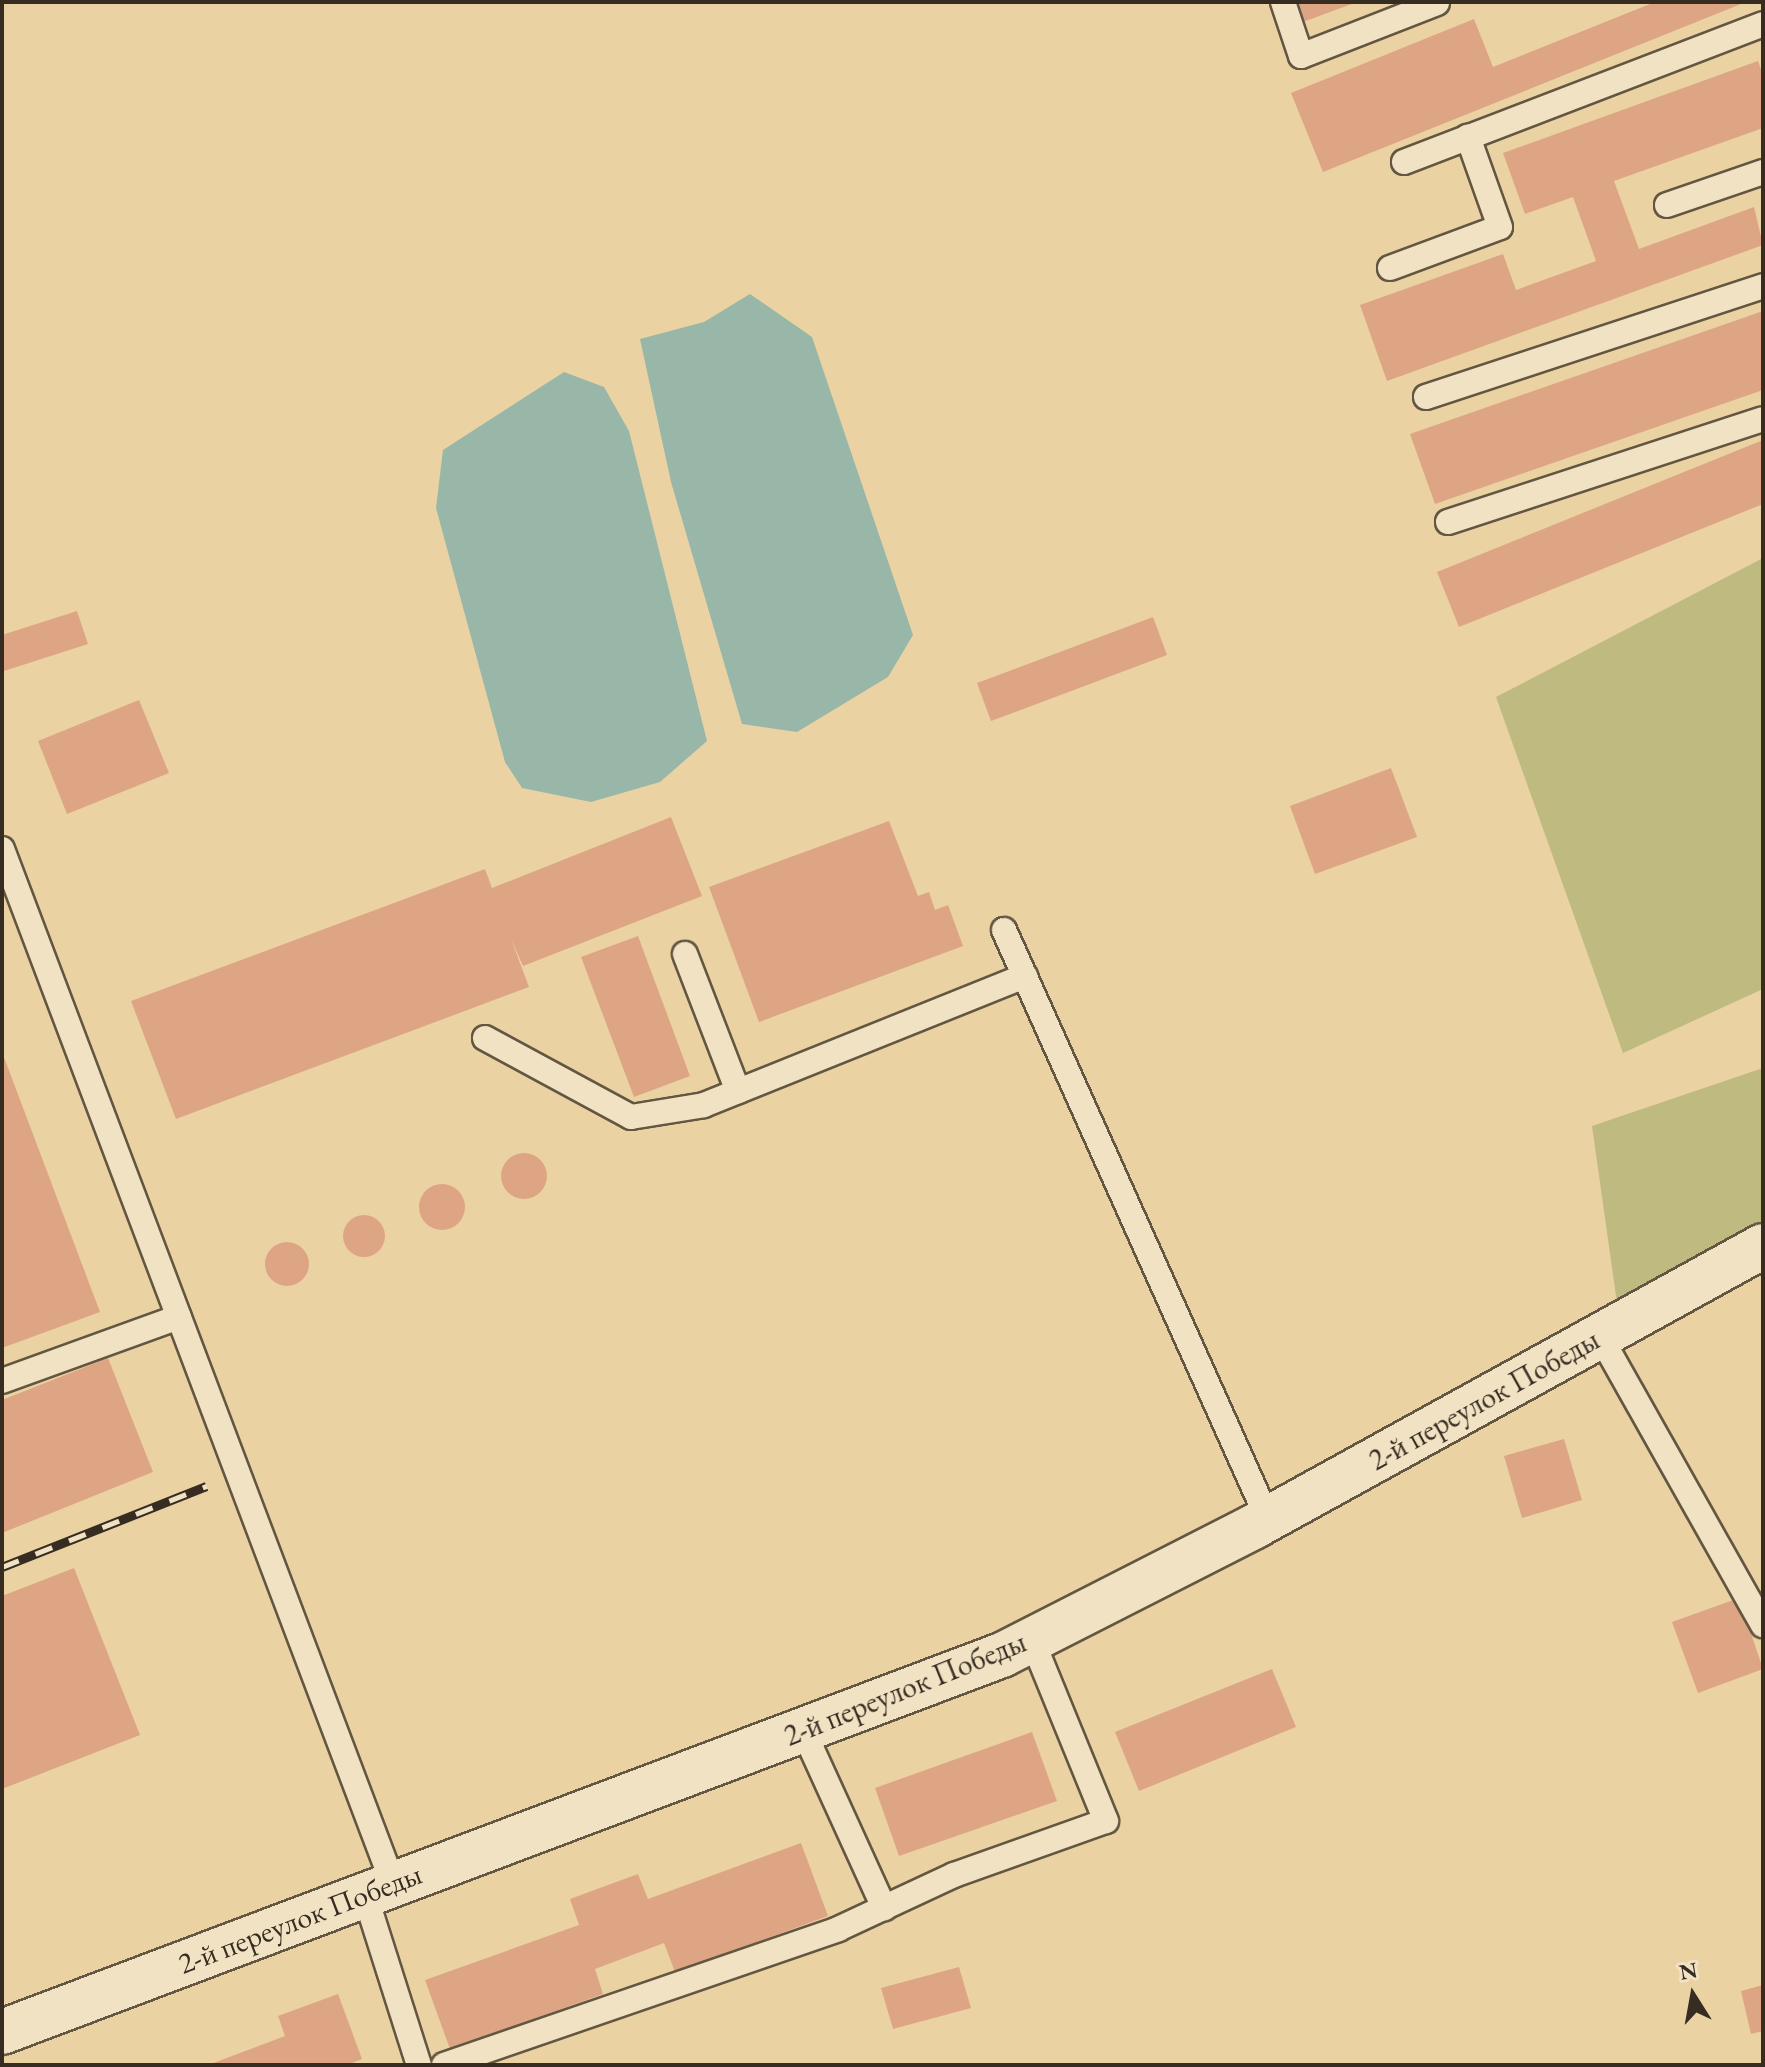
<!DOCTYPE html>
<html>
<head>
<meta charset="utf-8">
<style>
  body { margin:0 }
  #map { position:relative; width:1765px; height:2067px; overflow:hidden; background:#ead2a3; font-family:"EB Garamond",serif }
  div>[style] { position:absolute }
  .green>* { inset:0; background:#bfba80 }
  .water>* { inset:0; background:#98b7a9 }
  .building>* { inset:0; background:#dea585 }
  .round { border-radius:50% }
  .roads { filter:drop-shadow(2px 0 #635642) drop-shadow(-2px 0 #635642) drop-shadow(0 2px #635642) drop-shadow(0 -2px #635642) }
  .service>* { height:24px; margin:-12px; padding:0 12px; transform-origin:12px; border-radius:12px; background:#f1e2c3 }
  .minor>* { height:44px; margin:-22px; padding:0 22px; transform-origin:22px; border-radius:22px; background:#f1e2c3 }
  .rail>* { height:9px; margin-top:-4.5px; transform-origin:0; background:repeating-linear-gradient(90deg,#f1e2c3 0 18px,#362c22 0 36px); box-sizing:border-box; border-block:2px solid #362c22 }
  span { translate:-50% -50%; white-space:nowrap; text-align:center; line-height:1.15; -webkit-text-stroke:6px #f1e2c3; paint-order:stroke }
  .street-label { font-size:30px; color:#362c22 }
  .frame { position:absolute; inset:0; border:4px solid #362c22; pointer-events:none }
  .north { position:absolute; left:1653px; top:1955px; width:80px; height:80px; -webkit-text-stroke:6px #f1e2c3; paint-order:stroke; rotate:349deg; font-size:22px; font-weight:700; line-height:32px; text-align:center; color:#362c22 }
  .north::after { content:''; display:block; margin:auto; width:28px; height:36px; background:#362c22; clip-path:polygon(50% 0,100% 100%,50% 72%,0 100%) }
</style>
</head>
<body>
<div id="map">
  <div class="green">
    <div style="clip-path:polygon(1763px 558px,1763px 989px,1623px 1053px,1496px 697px)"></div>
    <div style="clip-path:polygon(1763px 1068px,1763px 1220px,1617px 1303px,1592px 1126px)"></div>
  </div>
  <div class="water">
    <div style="clip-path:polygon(750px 294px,812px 337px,913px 635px,888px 677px,797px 732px,742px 724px,671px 482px,640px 339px,704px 322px)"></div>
    <div style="clip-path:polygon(564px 372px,604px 387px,629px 431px,707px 741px,660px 782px,591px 802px,522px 788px,505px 762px,436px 508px,443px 450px)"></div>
  </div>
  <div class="building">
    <div style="clip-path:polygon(1296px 2px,1357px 2px,1303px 22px)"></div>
    <div style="clip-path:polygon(1655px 2px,1746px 2px,1323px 172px,1291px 93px,1474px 19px,1493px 67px)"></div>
    <div style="clip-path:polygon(1758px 61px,1763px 75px,1763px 128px,1614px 181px,1639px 249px,1754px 207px,1763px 245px,1387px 381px,1360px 305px,1503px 254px,1516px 290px,1596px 261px,1573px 197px,1525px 214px,1503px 153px)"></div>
    <div style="clip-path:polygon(1763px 311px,1763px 390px,1435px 504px,1410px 434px)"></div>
    <div style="clip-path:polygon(1763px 440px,1763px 504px,1459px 627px,1437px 572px)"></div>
    <div style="clip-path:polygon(77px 611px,88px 644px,4px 671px,2px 635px)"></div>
    <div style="clip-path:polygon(1153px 617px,1167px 655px,991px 721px,977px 683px)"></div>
    <div style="clip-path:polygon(139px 700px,169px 773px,67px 814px,38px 741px)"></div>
    <div style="clip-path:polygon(1391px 768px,1417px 837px,1315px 874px,1290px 806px)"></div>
    <div style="clip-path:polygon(671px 817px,702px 896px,523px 966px,511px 939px,529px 987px,176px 1119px,131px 1001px,485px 869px,492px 888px)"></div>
    <div style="clip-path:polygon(889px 821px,918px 896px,929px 892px,935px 910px,948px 905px,963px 946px,759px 1022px,709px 887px)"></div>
    <div style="clip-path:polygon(638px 936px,690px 1076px,634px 1097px,581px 957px)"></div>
    <div style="clip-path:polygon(2px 1052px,100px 1312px,2px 1348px)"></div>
    <div class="round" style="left:501px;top:1153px;width:46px;height:46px"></div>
    <div class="round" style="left:419px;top:1184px;width:46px;height:46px"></div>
    <div class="round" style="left:343px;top:1215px;width:42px;height:42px"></div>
    <div class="round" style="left:265px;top:1242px;width:44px;height:44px"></div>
    <div style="clip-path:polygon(108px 1358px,153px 1472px,2px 1533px,2px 1400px)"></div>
    <div style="clip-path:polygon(1564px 1439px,1582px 1500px,1522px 1518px,1504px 1456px)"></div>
    <div style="clip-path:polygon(74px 1568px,140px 1735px,2px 1789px,2px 1596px)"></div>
    <div style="clip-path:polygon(1739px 1598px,1763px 1669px,1698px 1693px,1672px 1622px)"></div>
    <div style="clip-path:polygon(1272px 1669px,1296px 1727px,1139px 1791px,1115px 1732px)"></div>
    <div style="clip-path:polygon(1032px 1732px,1057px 1801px,899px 1856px,875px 1788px)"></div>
    <div style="clip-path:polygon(801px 1843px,828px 1916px,675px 1972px,664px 1943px,595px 1969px,603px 1994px,450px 2049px,425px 1980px,579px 1925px,570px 1899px,638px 1874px,648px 1899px)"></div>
    <div style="clip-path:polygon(959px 1967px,971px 2008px,893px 2029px,881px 1988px)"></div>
    <div style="clip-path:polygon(1763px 1985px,1763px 2031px,1751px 2034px,1741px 1991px)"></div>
    <div style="clip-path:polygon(338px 1994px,362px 2059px,347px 2065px,208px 2065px,285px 2036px,278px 2016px)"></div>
  </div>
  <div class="roads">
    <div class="service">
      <div style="left:1283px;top:2px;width:57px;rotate:71.6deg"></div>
      <div style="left:1301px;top:56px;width:146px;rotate:-21.3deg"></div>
      <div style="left:1404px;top:162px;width:385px;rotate:-21deg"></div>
      <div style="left:1667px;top:205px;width:102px;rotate:-19deg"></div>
      <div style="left:1390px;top:268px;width:117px;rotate:-20.4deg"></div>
      <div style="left:1500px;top:227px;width:96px;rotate:-109.6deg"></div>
      <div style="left:1426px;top:397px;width:355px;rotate:-18.2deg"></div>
      <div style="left:1448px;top:522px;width:331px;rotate:-18.1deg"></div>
      <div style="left:2px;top:849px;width:1106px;rotate:69.3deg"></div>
      <div style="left:1004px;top:930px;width:645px;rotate:65.86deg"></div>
      <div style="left:685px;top:954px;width:147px;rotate:68.9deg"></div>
      <div style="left:485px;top:1038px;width:166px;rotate:28.4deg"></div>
      <div style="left:631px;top:1117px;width:74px;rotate:-9.3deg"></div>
      <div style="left:704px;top:1105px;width:346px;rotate:-21.9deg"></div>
      <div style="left:1600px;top:1336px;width:332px;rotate:60.6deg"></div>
      <div style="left:2px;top:1381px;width:188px;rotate:-19.9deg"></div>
      <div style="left:803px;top:1730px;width:196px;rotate:65.5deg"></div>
      <div style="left:365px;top:1895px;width:178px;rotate:72.4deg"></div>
      <div style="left:444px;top:2065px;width:417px;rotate:-19deg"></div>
      <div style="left:838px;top:1929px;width:128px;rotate:-25deg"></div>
      <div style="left:954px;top:1875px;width:161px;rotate:-19.6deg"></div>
      <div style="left:1106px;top:1821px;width:196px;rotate:-112.2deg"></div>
    </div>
    <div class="minor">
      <div style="left:2px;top:2032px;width:1069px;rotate:-20.66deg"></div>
      <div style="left:1002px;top:1655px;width:284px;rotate:-27deg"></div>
      <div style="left:1255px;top:1526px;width:580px;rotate:-28.86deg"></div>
    </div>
  </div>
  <div class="rail">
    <div style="left:2px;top:1567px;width:220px;rotate:-21.6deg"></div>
  </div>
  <div class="street-label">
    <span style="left:1484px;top:1400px;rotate:-29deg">2-й переулок Победы</span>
    <span style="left:905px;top:1689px;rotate:-22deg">2-й переулок Победы</span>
    <span style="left:300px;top:1919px;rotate:-21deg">2-й переулок Победы</span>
  </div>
  <div class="frame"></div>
  <div class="north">N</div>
</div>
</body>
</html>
